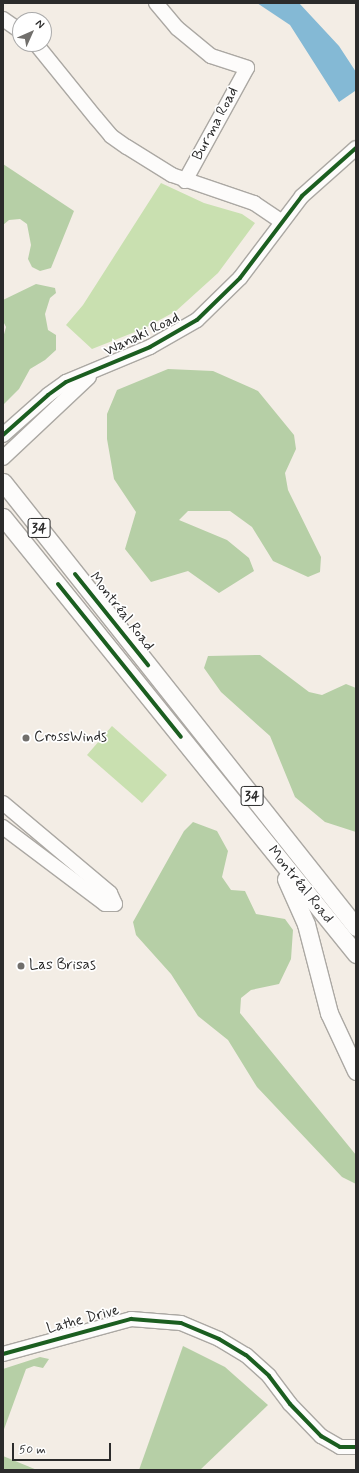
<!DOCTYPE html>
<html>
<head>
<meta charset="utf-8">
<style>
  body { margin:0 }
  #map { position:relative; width:359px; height:1473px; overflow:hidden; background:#f3ede5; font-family:Mynerve,sans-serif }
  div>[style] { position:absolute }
  .green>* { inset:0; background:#c9e0b0 }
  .forest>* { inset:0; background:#b6cfa6 }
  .water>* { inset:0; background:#84b9d5 }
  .roads { filter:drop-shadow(1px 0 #aba8a3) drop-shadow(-1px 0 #aba8a3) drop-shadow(0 1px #aba8a3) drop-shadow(0 -1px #aba8a3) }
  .minor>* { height:14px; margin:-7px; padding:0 7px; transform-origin:7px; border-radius:7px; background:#fdfcfb }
  .major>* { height:17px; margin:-8.5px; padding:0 8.5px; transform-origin:8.5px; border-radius:8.5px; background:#fdfcfb }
  .cycleway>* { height:4px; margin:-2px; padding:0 2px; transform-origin:2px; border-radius:2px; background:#1b5e20 }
  .dots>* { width:11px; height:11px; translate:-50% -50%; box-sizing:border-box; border:2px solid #fff; border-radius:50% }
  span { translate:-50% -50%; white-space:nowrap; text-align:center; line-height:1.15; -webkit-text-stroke:3.5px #fff; paint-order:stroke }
  .shield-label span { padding:1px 3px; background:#fff; border:1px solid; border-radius:3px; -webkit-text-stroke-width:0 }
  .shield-label { font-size:14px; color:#2b2b2b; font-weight:700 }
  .street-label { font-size:15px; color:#2b2b2b }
  .poi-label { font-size:15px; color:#2b2b2b }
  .left { translate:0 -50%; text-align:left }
  .frame { position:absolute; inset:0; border:4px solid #2b2b2b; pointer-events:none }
  .north { position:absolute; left:12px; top:12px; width:40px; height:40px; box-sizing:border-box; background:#fff; border:1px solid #aaa; border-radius:50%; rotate:45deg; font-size:11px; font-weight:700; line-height:16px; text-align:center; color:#2b2b2b }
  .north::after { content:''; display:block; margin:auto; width:14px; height:18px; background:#716f6c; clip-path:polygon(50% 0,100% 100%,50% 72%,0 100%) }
  .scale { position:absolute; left:12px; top:1443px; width:99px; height:18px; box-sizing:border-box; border:2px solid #2b2b2b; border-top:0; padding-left:5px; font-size:12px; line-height:14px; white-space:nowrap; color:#2b2b2b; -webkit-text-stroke:3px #fff; paint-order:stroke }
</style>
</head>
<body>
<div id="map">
  <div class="green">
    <div style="clip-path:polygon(161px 183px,204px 203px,242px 214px,255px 223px,218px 273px,176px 311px,145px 328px,92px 349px,66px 325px,83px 305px)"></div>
    <div style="clip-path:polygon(112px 726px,167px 775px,142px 803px,87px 755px)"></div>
  </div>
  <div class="forest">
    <div style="clip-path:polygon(3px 164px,74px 211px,51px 268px,40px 271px,32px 267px,28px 259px,31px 245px,27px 224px,20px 219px,9px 220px,3px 225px)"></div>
    <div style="clip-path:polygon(36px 284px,55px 288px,56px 293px,50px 298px,45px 314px,48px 330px,56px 335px,56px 350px,45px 360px,30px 369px,19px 389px,3px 405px,3px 338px,6px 327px,3px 321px,3px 300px)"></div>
    <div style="clip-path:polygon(168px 369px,213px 371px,258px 391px,294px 435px,296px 449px,285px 473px,288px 490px,321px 557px,320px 572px,308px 577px,273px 561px,252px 527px,230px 511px,188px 511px,179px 520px,227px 540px,249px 558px,254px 571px,219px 593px,188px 571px,151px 582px,125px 549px,136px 512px,114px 479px,107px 439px,107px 414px,117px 390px)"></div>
    <div style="clip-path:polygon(260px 655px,309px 692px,322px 695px,346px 684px,356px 688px,356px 832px,325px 822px,295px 797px,270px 736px,221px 692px,204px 668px,208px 656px)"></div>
    <div style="clip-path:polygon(193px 822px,217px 831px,228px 851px,222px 877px,231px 890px,245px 891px,256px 914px,285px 919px,293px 930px,291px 959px,279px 984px,251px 990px,241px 998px,240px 1013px,356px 1155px,356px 1184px,342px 1177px,257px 1087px,228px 1040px,198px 1016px,171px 974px,136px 935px,133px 922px,184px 831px)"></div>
    <div style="clip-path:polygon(183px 1346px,225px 1367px,268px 1405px,200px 1470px,139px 1470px)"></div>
    <div style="clip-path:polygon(40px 1357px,49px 1359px,43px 1368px,34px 1366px,26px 1369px,3px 1432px,3px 1369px)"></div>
    <div style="clip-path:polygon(3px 1456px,37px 1470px,3px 1470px)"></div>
  </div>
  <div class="water">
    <div style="clip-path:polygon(257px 3px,299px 3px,339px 46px,356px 72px,355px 91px,339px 102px,290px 25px)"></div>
  </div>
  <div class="roads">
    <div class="minor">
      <div style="left:156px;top:3px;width:33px;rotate:50deg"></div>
      <div style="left:177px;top:28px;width:44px;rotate:39.5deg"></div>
      <div style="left:211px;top:56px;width:38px;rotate:18deg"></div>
      <div style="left:247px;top:68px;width:129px;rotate:118.8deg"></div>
      <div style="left:3px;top:19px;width:21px;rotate:35deg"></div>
      <div style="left:36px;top:44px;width:95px;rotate:51deg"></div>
      <div style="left:96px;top:118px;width:23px;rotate:50deg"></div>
      <div style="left:111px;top:136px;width:19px;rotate:35deg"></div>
      <div style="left:127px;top:147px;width:53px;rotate:31.9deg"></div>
      <div style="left:172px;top:175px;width:87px;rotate:18.9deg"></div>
      <div style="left:254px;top:203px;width:32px;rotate:34deg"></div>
      <div style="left:3px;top:435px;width:60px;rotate:-41.6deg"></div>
      <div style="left:48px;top:395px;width:22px;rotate:-36deg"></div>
      <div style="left:66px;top:382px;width:91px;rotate:-22.6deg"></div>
      <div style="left:150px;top:347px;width:54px;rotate:-29.9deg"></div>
      <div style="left:197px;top:320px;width:60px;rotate:-44.3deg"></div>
      <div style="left:240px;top:278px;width:103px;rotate:-52.9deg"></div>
      <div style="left:302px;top:196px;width:72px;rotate:-41.6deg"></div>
      <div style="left:3px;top:458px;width:118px;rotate:-43.3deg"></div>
      <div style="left:3px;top:803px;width:140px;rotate:40.1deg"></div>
      <div style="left:110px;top:893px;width:12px;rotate:66deg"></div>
      <div style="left:115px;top:904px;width:10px;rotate:180deg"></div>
      <div style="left:105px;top:904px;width:128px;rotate:-143deg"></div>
      <div style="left:3px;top:1354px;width:133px;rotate:-15.3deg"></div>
      <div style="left:131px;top:1319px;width:50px;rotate:4.6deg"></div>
      <div style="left:181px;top:1323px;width:41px;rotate:22.8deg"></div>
      <div style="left:219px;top:1339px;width:31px;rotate:31deg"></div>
      <div style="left:246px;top:1355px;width:31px;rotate:42deg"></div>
      <div style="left:269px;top:1376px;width:35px;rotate:53deg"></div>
      <div style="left:290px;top:1404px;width:45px;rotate:45.9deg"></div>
      <div style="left:321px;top:1436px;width:22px;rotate:30deg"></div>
      <div style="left:340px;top:1447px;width:16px"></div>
    </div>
    <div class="major">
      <div style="left:3px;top:482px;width:568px;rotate:51.58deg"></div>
      <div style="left:3px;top:517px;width:562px;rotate:51.07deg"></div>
      <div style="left:286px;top:879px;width:49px;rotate:66deg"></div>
      <div style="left:306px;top:924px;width:92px;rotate:75.5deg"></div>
      <div style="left:329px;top:1013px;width:64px;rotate:65deg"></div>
    </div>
  </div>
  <div class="cycleway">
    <div style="left:3px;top:435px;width:60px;rotate:-41.6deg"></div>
    <div style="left:48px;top:395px;width:22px;rotate:-36deg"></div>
    <div style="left:66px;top:382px;width:91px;rotate:-22.6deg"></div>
    <div style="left:150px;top:347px;width:54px;rotate:-29.9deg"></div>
    <div style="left:197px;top:320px;width:60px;rotate:-44.3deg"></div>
    <div style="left:240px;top:278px;width:103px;rotate:-52.9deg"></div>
    <div style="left:302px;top:196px;width:72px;rotate:-41.6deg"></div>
    <div style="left:75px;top:574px;width:117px;rotate:51.3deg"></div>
    <div style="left:58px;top:584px;width:196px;rotate:51.2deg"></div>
    <div style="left:3px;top:1354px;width:133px;rotate:-15.3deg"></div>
    <div style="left:131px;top:1319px;width:50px;rotate:4.6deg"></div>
    <div style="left:181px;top:1323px;width:41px;rotate:22.8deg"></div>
    <div style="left:219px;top:1339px;width:31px;rotate:31deg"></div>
    <div style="left:246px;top:1355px;width:31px;rotate:42deg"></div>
    <div style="left:269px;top:1376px;width:35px;rotate:53deg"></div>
    <div style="left:290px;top:1404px;width:45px;rotate:45.9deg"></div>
    <div style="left:321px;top:1436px;width:22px;rotate:30deg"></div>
    <div style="left:340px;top:1447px;width:16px"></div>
  </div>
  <div class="dots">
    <div style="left:26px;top:738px;background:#716f6c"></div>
    <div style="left:21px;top:966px;background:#716f6c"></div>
  </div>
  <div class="shield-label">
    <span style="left:39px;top:528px">34</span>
    <span style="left:252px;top:796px">34</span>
  </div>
  <div class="street-label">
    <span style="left:216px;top:124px;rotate:-62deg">Burma Road</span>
    <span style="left:142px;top:335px;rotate:-26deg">Wanaki Road</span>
    <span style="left:121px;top:612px;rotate:52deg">Montréal Road</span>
    <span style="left:300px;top:885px;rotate:51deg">Montréal Road</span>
    <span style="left:83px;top:1320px;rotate:-15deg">Lathe Drive</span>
  </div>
  <div class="poi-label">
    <span class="left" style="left:34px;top:738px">CrossWinds</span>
    <span class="left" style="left:29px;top:966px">Las Brisas</span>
  </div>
  <div class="frame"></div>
  <div class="north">N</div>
  <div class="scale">50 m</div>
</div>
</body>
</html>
